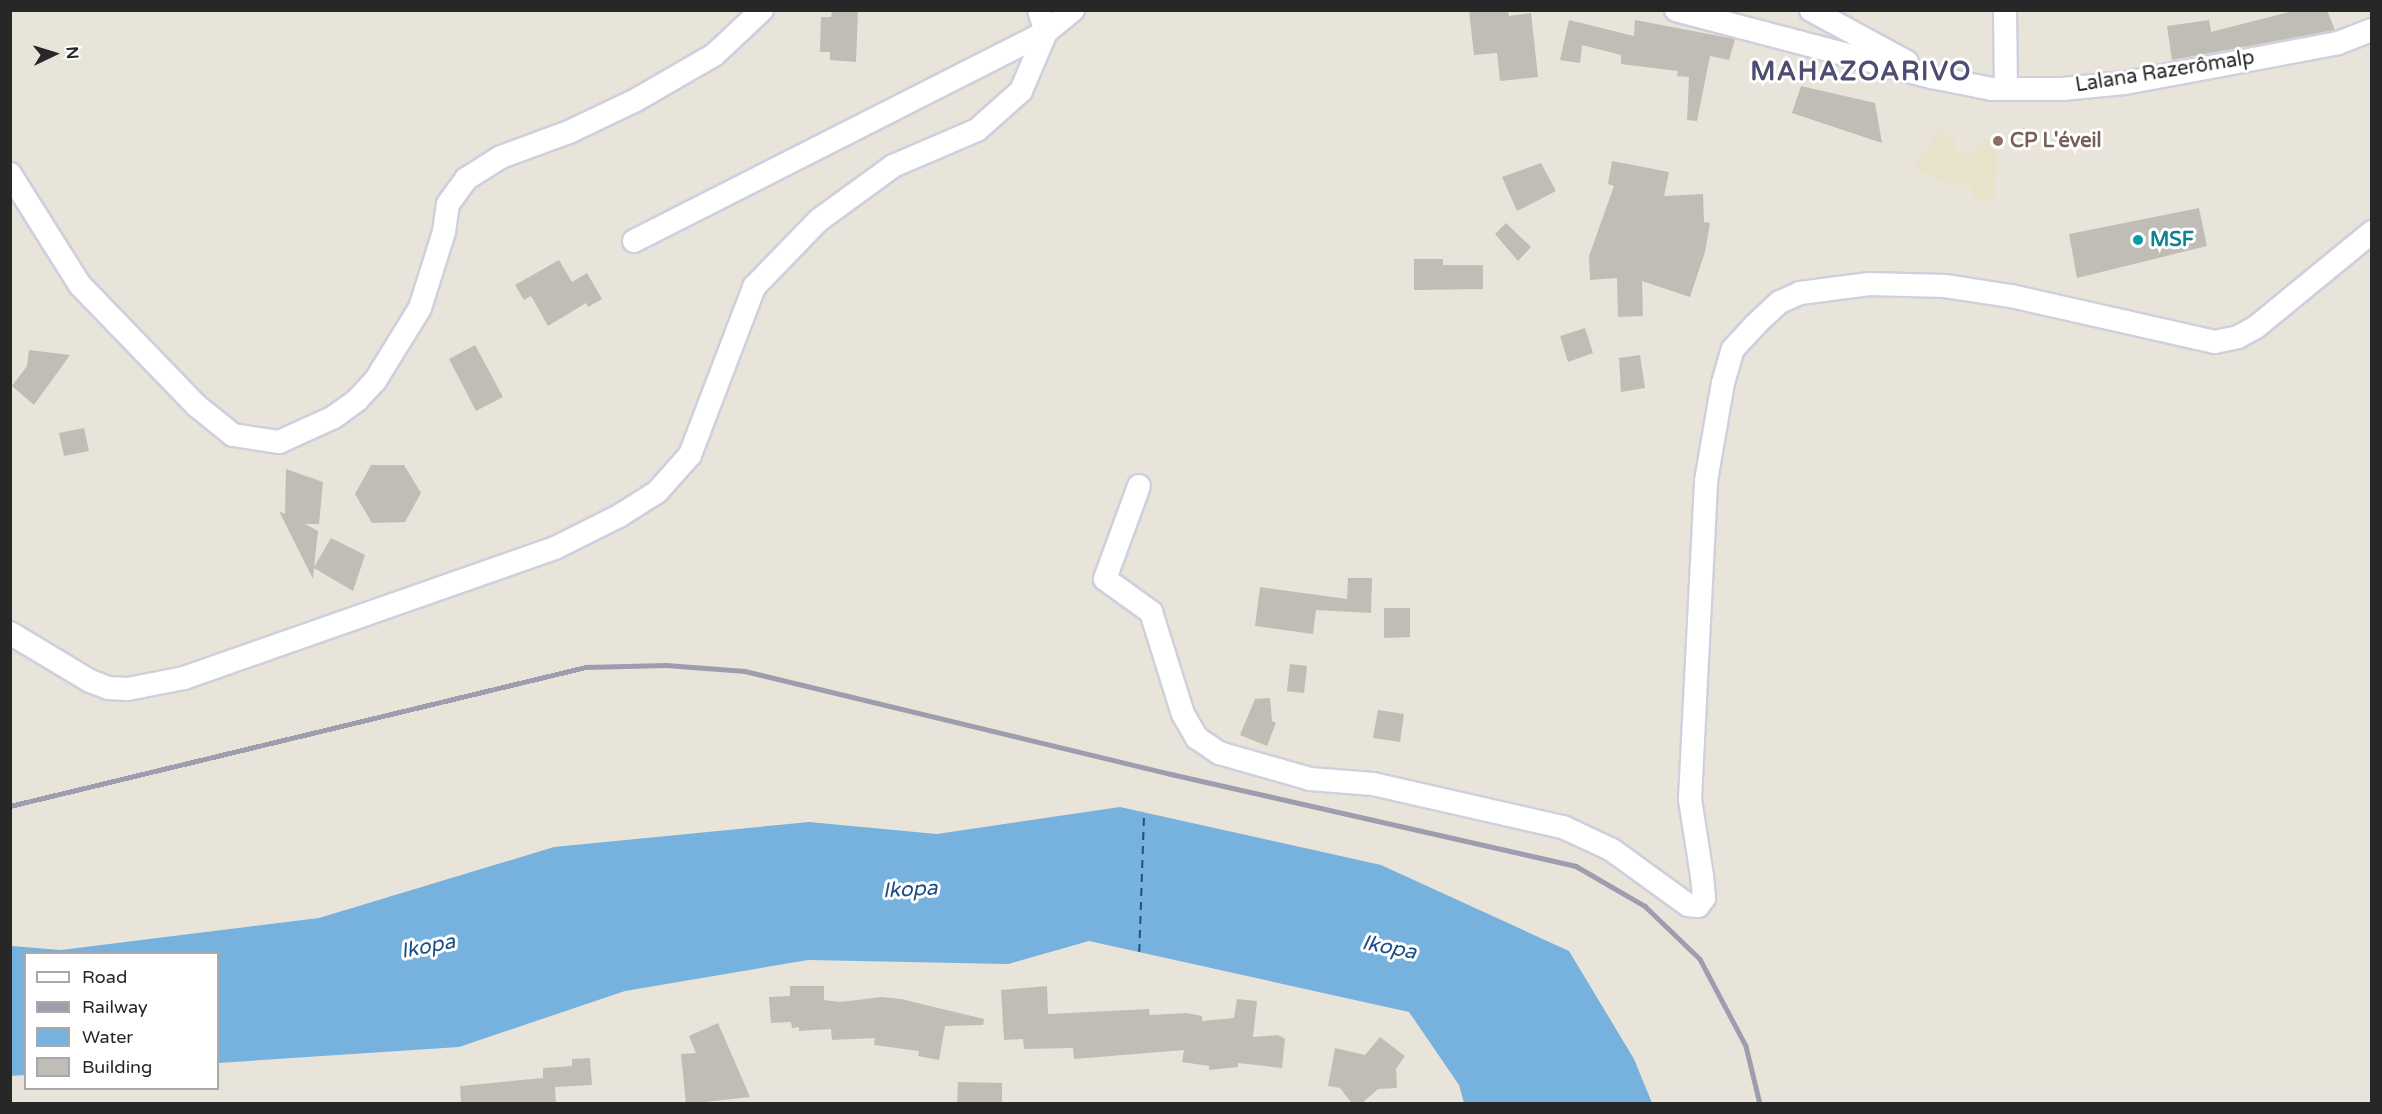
<!DOCTYPE html>
<html>
<head>
<meta charset="utf-8">
<style>
  body { margin:0 }
  #map { position:relative; width:2382px; height:1114px; overflow:hidden; background:#e8e4da; font-family:"Varela Round",sans-serif }
  div>[style] { position:absolute }
  .education>* { inset:0; background:#e8e3ca }
  .water>* { inset:0; background:#77b2df }
  .ferry>* { height:1.5px; margin-top:-0.75px; transform-origin:0; background:repeating-linear-gradient(90deg,#1c4f85 0 8px,transparent 0 14px) }
  .building>* { inset:0; background:#c0bdb6 }
  .roads { filter:drop-shadow(2px 0 #cfcfde) drop-shadow(-2px 0 #cfcfde) drop-shadow(0 2px #cfcfde) drop-shadow(0 -2px #cfcfde) }
  .minor>* { height:22px; margin:-11px; padding:0 11px; transform-origin:11px; border-radius:11px; background:#fff }
  .rail>* { height:4.5px; margin:-2.25px; padding:0 2.25px; transform-origin:2.25px; border-radius:2.25px; background:#9e9daf }
  .dots>* { width:16px; height:16px; translate:-50% -50%; box-sizing:border-box; border:3px solid #fff; border-radius:50% }
  span { translate:-50% -50%; white-space:nowrap; text-align:center; line-height:1.15; -webkit-text-stroke:6px #fff; paint-order:stroke }
  .street-label { font-size:20px; color:#272727 }
  .education-label { font-size:20px; color:#785e54; font-weight:700 }
  .left { translate:0 -50%; text-align:left }
  .culture-label { font-size:20px; color:#0d838f; font-weight:700 }
  .water-label { font-size:21px; color:#1c4f85; font-style:italic }
  .district-label { font-size:26px; color:#4d4d71; font-weight:700; letter-spacing:1.5px }
  .frame { position:absolute; inset:0; border:12px solid #272727; pointer-events:none }
  .legend { position:absolute; left:24px; top:952px; width:195px; height:138px; box-sizing:border-box; background:#fff; border:2px solid #a9a9a9; margin:0; padding:8px 10px; list-style:none; font-size:18px; color:#272727 }
  .legend li { display:flex; align-items:center; gap:12px; height:30px }
  .legend b { width:30px; border:2px solid #a9a9a9 }
  .north { position:absolute; left:24px; top:24px; width:60px; height:60px; -webkit-text-stroke:4px #fff; paint-order:stroke; rotate:86deg; font-size:16px; font-weight:700; line-height:24px; text-align:center; color:#272727 }
  .north::after { content:''; display:block; margin:auto; width:21px; height:27px; background:#272727; clip-path:polygon(50% 0,100% 100%,50% 72%,0 100%) }
</style>
</head>
<body>
<div id="map">
  <div class="education">
    <div style="clip-path:polygon(1940px 128px,1956px 138px,1954px 151px,1976px 155px,1982px 138px,1999px 139px,1994px 202px,1974px 199px,1972px 185px,1945px 183px,1914px 167px)"></div>
  </div>
  <div class="water">
    <div style="clip-path:polygon(1120px 807px,1381px 865px,1569px 951px,1634px 1059px,1652px 1103px,1464px 1103px,1459px 1085px,1409px 1012px,1089px 941px,1008px 964px,808px 960px,625px 991px,459px 1047px,218px 1063px,218px 954px,26px 954px,25px 1075px,11px 1076px,11px 946px,61px 950px,319px 918px,554px 847px,809px 822px,937px 834px)"></div>
  </div>
  <div class="ferry">
    <div style="left:1139px;top:952px;width:140px;rotate:-88deg"></div>
  </div>
  <div class="building">
    <div style="clip-path:polygon(832px 10px,858px 10px,856px 62px,830px 60px,830px 52px,820px 52px,821px 17px,831px 17px)"></div>
    <div style="clip-path:polygon(1469px 10px,1508px 10px,1509px 16px,1531px 13px,1538px 77px,1500px 81px,1497px 53px,1474px 55px)"></div>
    <div style="clip-path:polygon(2297px 10px,2327px 10px,2335px 30px,2172px 60px,2167px 26px,2209px 20px,2211px 32px)"></div>
    <div style="clip-path:polygon(1569px 20px,1634px 36px,1635px 20px,1735px 39px,1729px 60px,1710px 56px,1697px 121px,1687px 120px,1689px 77px,1677px 76px,1678px 71px,1621px 64px,1621px 55px,1582px 45px,1580px 63px,1560px 60px)"></div>
    <div style="clip-path:polygon(1801px 86px,1875px 103px,1882px 143px,1792px 113px)"></div>
    <div style="clip-path:polygon(1612px 161px,1669px 172px,1664px 196px,1703px 194px,1704px 222px,1710px 223px,1705px 252px,1690px 297px,1642px 281px,1643px 316px,1618px 317px,1617px 278px,1590px 280px,1589px 256px,1614px 186px,1608px 184px)"></div>
    <div style="clip-path:polygon(1541px 163px,1556px 191px,1517px 211px,1502px 177px)"></div>
    <div style="clip-path:polygon(2199px 208px,2207px 246px,2077px 278px,2069px 234px)"></div>
    <div style="clip-path:polygon(1506px 223px,1531px 247px,1518px 261px,1495px 234px)"></div>
    <div style="clip-path:polygon(1414px 259px,1443px 259px,1443px 265px,1483px 265px,1483px 289px,1414px 290px)"></div>
    <div style="clip-path:polygon(559px 260px,572px 282px,587px 273px,602px 299px,588px 307px,586px 303px,548px 326px,531px 296px,524px 300px,515px 285px)"></div>
    <div style="clip-path:polygon(1585px 328px,1593px 353px,1568px 362px,1560px 336px)"></div>
    <div style="clip-path:polygon(475px 345px,503px 397px,476px 411px,449px 359px)"></div>
    <div style="clip-path:polygon(29px 350px,70px 355px,34px 405px,12px 386px,27px 366px)"></div>
    <div style="clip-path:polygon(1640px 355px,1645px 388px,1621px 392px,1619px 358px)"></div>
    <div style="clip-path:polygon(84px 428px,89px 451px,64px 456px,59px 433px)"></div>
    <div style="clip-path:polygon(371px 465px,404px 465px,421px 493px,405px 522px,372px 523px,355px 494px)"></div>
    <div style="clip-path:polygon(286px 469px,323px 482px,319px 524px,305px 524px,318px 531px,314px 567px,331px 538px,365px 555px,353px 591px,314px 568px,313px 579px,279px 511px,285px 514px)"></div>
    <div style="clip-path:polygon(1348px 578px,1372px 578px,1371px 613px,1316px 610px,1313px 634px,1255px 626px,1260px 587px,1347px 599px)"></div>
    <div style="clip-path:polygon(1384px 608px,1410px 608px,1410px 637px,1384px 638px)"></div>
    <div style="clip-path:polygon(1290px 664px,1307px 666px,1304px 693px,1287px 691px)"></div>
    <div style="clip-path:polygon(1270px 698px,1272px 721px,1276px 723px,1267px 746px,1240px 735px,1255px 699px)"></div>
    <div style="clip-path:polygon(1378px 710px,1404px 714px,1400px 742px,1373px 738px)"></div>
    <div style="clip-path:polygon(790px 986px,824px 986px,824px 1000px,840px 1002px,882px 997px,901px 999px,984px 1019px,983px 1025px,945px 1026px,939px 1060px,918px 1056px,919px 1051px,874px 1045px,875px 1038px,832px 1040px,831px 1029px,799px 1031px,799px 1027px,792px 1028px,791px 1022px,771px 1023px,769px 997px,790px 996px)"></div>
    <div style="clip-path:polygon(1047px 986px,1048px 1014px,1149px 1009px,1150px 1015px,1186px 1013px,1202px 1016px,1202px 1021px,1234px 1018px,1237px 999px,1257px 1001px,1253px 1037px,1278px 1035px,1285px 1039px,1282px 1068px,1238px 1063px,1238px 1067px,1209px 1070px,1209px 1066px,1182px 1062px,1184px 1050px,1074px 1059px,1073px 1048px,1024px 1049px,1023px 1039px,1004px 1040px,1001px 990px)"></div>
    <div style="clip-path:polygon(718px 1023px,750px 1097px,686px 1104px,681px 1054px,696px 1053px,689px 1036px)"></div>
    <div style="clip-path:polygon(1380px 1037px,1405px 1056px,1396px 1069px,1397px 1088px,1378px 1089px,1361px 1104px,1352px 1104px,1340px 1088px,1328px 1086px,1335px 1048px,1365px 1055px)"></div>
    <div style="clip-path:polygon(590px 1058px,592px 1085px,555px 1087px,556px 1104px,461px 1104px,460px 1086px,543px 1078px,543px 1068px,572px 1066px,572px 1059px)"></div>
    <div style="clip-path:polygon(958px 1082px,1002px 1083px,1002px 1104px,957px 1104px)"></div>
  </div>
  <div class="roads">
    <div class="minor">
      <div style="left:1676px;top:10px;width:265px;rotate:14.7deg"></div>
      <div style="left:1932px;top:77px;width:61px;rotate:11.3deg"></div>
      <div style="left:1992px;top:89px;width:70px"></div>
      <div style="left:2062px;top:89px;width:63px;rotate:-5.4deg"></div>
      <div style="left:2125px;top:83px;width:217px;rotate:-10.6deg"></div>
      <div style="left:2338px;top:43px;width:36px;rotate:-21deg"></div>
      <div style="left:1811px;top:10px;width:109px;rotate:28.4deg"></div>
      <div style="left:2005px;top:10px;width:79px;rotate:89.3deg"></div>
      <div style="left:10px;top:174px;width:131px;rotate:57.8deg"></div>
      <div style="left:80px;top:285px;width:168px;rotate:46deg"></div>
      <div style="left:197px;top:406px;width:46px;rotate:38.9deg"></div>
      <div style="left:233px;top:435px;width:47px;rotate:8.7deg"></div>
      <div style="left:279px;top:442px;width:60px;rotate:-24.4deg"></div>
      <div style="left:334px;top:417px;width:29px;rotate:-36deg"></div>
      <div style="left:357px;top:400px;width:26px;rotate:-47deg"></div>
      <div style="left:375px;top:381px;width:86px;rotate:-58.3deg"></div>
      <div style="left:420px;top:308px;width:80px;rotate:-72.5deg"></div>
      <div style="left:444px;top:232px;width:28px;rotate:-82deg"></div>
      <div style="left:448px;top:204px;width:31px;rotate:-54deg"></div>
      <div style="left:466px;top:179px;width:41px;rotate:-32.2deg"></div>
      <div style="left:501px;top:157px;width:72px;rotate:-20.2deg"></div>
      <div style="left:569px;top:132px;width:74px;rotate:-25.5deg"></div>
      <div style="left:636px;top:100px;width:90px;rotate:-30deg"></div>
      <div style="left:714px;top:55px;width:66px;rotate:-43.2deg"></div>
      <div style="left:634px;top:241px;width:462px;rotate:-26.9deg"></div>
      <div style="left:1046px;top:32px;width:23px;rotate:-108deg"></div>
      <div style="left:1139px;top:486px;width:99px;rotate:110.1deg"></div>
      <div style="left:1105px;top:579px;width:57px;rotate:35.7deg"></div>
      <div style="left:1151px;top:612px;width:107px;rotate:72.6deg"></div>
      <div style="left:1183px;top:714px;width:28px;rotate:60deg"></div>
      <div style="left:1197px;top:738px;width:27px;rotate:34deg"></div>
      <div style="left:1219px;top:753px;width:95px;rotate:15.9deg"></div>
      <div style="left:1310px;top:779px;width:63px;rotate:4.5deg"></div>
      <div style="left:1373px;top:784px;width:195px;rotate:12.8deg"></div>
      <div style="left:1563px;top:827px;width:54px;rotate:25.1deg"></div>
      <div style="left:1612px;top:850px;width:94px;rotate:35.9deg"></div>
      <div style="left:1688px;top:905px;width:10px;rotate:6deg"></div>
      <div style="left:1698px;top:906px;width:10px;rotate:-53deg"></div>
      <div style="left:1704px;top:898px;width:22px;rotate:-95deg"></div>
      <div style="left:1702px;top:876px;width:78px;rotate:-98.9deg"></div>
      <div style="left:1690px;top:799px;width:318px;rotate:-87.1deg"></div>
      <div style="left:1706px;top:481px;width:99px;rotate:-80.2deg"></div>
      <div style="left:1723px;top:383px;width:35px;rotate:-74deg"></div>
      <div style="left:1733px;top:349px;width:33px;rotate:-47deg"></div>
      <div style="left:1755px;top:325px;width:34px;rotate:-43deg"></div>
      <div style="left:1780px;top:302px;width:22px;rotate:-24deg"></div>
      <div style="left:1800px;top:293px;width:70px;rotate:-7.4deg"></div>
      <div style="left:1869px;top:284px;width:76px;rotate:1.5deg"></div>
      <div style="left:1945px;top:286px;width:67px;rotate:8.6deg"></div>
      <div style="left:2011px;top:296px;width:209px;rotate:12.7deg"></div>
      <div style="left:2215px;top:342px;width:24px;rotate:-12deg"></div>
      <div style="left:2238px;top:337px;width:21px;rotate:-29deg"></div>
      <div style="left:2256px;top:327px;width:150px;rotate:-39.3deg"></div>
      <div style="left:10px;top:633px;width:93px;rotate:31deg"></div>
      <div style="left:90px;top:681px;width:19px;rotate:21deg"></div>
      <div style="left:108px;top:688px;width:20px;rotate:3deg"></div>
      <div style="left:128px;top:689px;width:57px;rotate:-11.1deg"></div>
      <div style="left:184px;top:678px;width:393px;rotate:-19.3deg"></div>
      <div style="left:555px;top:548px;width:72px;rotate:-26.6deg"></div>
      <div style="left:619px;top:516px;width:45px;rotate:-32.3deg"></div>
      <div style="left:657px;top:492px;width:50px;rotate:-48.3deg"></div>
      <div style="left:690px;top:455px;width:180px;rotate:-69.1deg"></div>
      <div style="left:754px;top:287px;width:93px;rotate:-45.9deg"></div>
      <div style="left:819px;top:220px;width:92px;rotate:-36.1deg"></div>
      <div style="left:893px;top:166px;width:91px;rotate:-23.2deg"></div>
      <div style="left:977px;top:130px;width:59px;rotate:-41.6deg"></div>
      <div style="left:1021px;top:91px;width:64px;rotate:-67deg"></div>
      <div style="left:1046px;top:32px;width:35px;rotate:-39deg"></div>
    </div>
  </div>
  <div class="rail">
    <div style="left:10px;top:806px;width:593px;rotate:-13.57deg"></div>
    <div style="left:586px;top:667px;width:80px;rotate:-1.4deg"></div>
    <div style="left:666px;top:665px;width:79px;rotate:4.3deg"></div>
    <div style="left:745px;top:671px;width:438px;rotate:13.6deg"></div>
    <div style="left:1171px;top:774px;width:415px;rotate:12.8deg"></div>
    <div style="left:1576px;top:866px;width:80px;rotate:30.1deg"></div>
    <div style="left:1645px;top:906px;width:76px;rotate:43.9deg"></div>
    <div style="left:1700px;top:959px;width:98px;rotate:62.1deg"></div>
    <div style="left:1746px;top:1046px;width:60px;rotate:76.4deg"></div>
  </div>
  <div class="dots">
    <div style="left:1998px;top:141px;background:#8d6e63"></div>
    <div style="left:2138px;top:240px;background:#0f9aa8"></div>
  </div>
  <div class="street-label">
    <span style="left:2165px;top:72px;rotate:-9deg">Lalana Razerômalp</span>
  </div>
  <div class="education-label">
    <span class="left" style="left:2010px;top:141px">CP L'éveil</span>
  </div>
  <div class="culture-label">
    <span class="left" style="left:2150px;top:240px">MSF</span>
  </div>
  <div class="water-label">
    <span style="left:910px;top:890px;rotate:-3deg">Ikopa</span>
    <span style="left:428px;top:947px;rotate:-11deg">Ikopa</span>
    <span style="left:1389px;top:948px;rotate:11deg">Ikopa</span>
  </div>
  <div class="district-label">
    <span style="left:1861px;top:72px">MAHAZOARIVO</span>
  </div>
  <div class="frame"></div>
  <ul class="legend">
  <li><b style="height:8px;background:#fff"></b>Road</li>
  <li><b style="height:8px;background:#9e9daf"></b>Railway</li>
  <li><b style="height:16px;background:#77b2df"></b>Water</li>
  <li><b style="height:16px;background:#c0bdb6"></b>Building</li>
  </ul>
  <div class="north">N</div>
</div>
</body>
</html>
